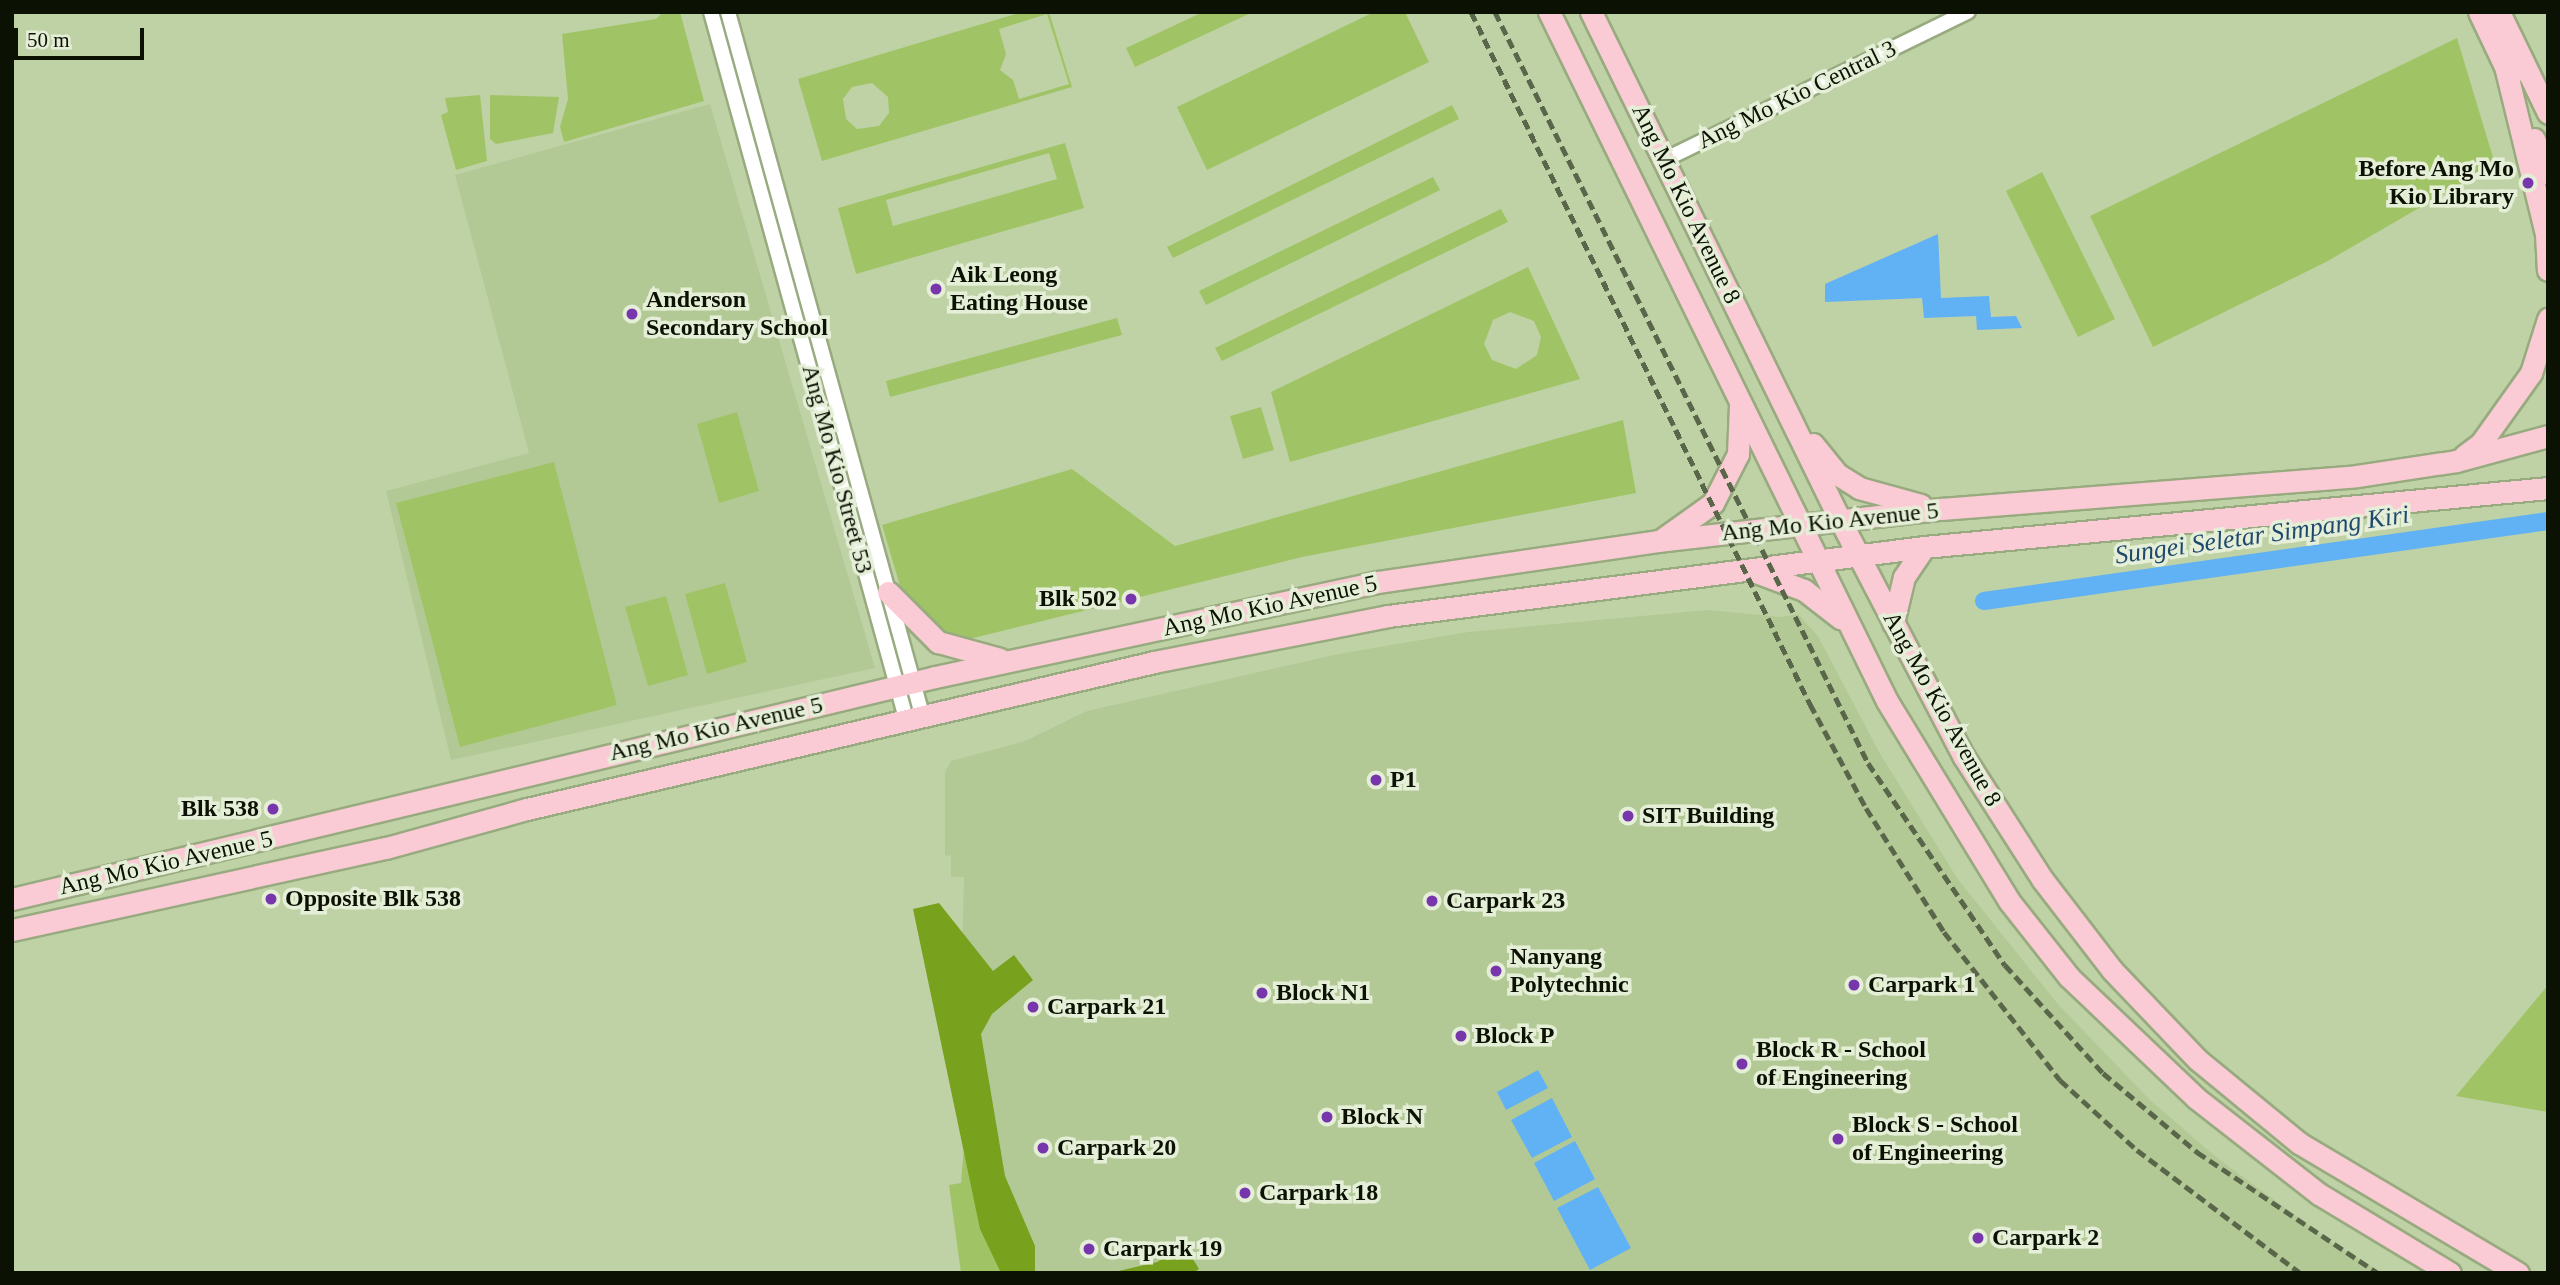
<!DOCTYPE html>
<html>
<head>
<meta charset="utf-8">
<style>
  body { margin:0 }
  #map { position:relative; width:2560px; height:1285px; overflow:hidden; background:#bfd2a5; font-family:Georgia,serif }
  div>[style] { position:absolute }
  .built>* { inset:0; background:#b3c995 }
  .green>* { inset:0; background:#a0c465 }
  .forest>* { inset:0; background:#78a11d }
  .water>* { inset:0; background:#61b1f5 }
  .canal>* { height:18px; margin:-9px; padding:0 9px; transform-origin:9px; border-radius:9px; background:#61b1f5 }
  .roads { filter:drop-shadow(2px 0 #98aa7f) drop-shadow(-2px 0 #98aa7f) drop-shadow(0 2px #98aa7f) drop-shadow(0 -2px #98aa7f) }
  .minor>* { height:14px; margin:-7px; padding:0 7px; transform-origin:7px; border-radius:7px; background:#fff }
  .primary>* { height:21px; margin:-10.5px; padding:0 10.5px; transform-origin:10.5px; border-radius:10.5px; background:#fbcbd5 }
  .rail>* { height:5px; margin-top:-2.5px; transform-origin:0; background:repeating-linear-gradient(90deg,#5a664a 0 10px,transparent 0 15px) }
  .dots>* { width:19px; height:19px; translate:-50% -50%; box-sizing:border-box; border:4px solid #e5efd8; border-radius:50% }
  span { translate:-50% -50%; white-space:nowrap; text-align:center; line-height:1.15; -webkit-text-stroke:7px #e5efd8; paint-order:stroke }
  .street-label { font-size:24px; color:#0c1203 }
  .poi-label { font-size:24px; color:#0c1203; font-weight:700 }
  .right { translate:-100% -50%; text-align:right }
  .left { translate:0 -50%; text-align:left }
  .water-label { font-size:26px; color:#1f496c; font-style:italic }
  .frame { position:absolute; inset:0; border:14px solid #0c1203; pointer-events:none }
  .scale { position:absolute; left:14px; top:28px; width:130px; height:32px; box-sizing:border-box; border:4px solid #0c1203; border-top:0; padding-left:9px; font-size:21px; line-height:24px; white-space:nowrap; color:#0c1203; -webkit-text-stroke:5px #e5efd8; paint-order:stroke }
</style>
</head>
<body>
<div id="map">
  <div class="built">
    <div style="clip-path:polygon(710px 104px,875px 668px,451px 760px,386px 491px,529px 453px,455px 175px)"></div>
    <div style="clip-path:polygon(1707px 610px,1782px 617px,1798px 614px,1818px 636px,1879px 752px,1957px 878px,2057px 1003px,2149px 1099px,2216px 1157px,2334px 1244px,2383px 1273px,1017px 1273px,960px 1028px,964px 877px,951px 877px,951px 855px,945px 856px,945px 772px,951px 761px,1025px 741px,1087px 711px,1338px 654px,1468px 632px)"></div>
  </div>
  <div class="green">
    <div style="clip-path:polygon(663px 12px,680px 12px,704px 101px,564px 142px,560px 127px,568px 99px,562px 34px,656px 19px)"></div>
    <div style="clip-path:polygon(evenodd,1022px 12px,1049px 12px,1072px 87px,822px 161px,798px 79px,1022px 12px,1047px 14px,1069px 84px,1019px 99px,1013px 80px,1000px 70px,1006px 54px,999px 29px,1047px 14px,1022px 12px,872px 83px,888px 97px,889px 113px,879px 126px,857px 129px,846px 119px,843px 99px,852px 87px,872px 83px)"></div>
    <div style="clip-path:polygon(1203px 12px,1253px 12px,1135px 67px,1126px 48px)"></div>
    <div style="clip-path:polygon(1374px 12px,1405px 12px,1429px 62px,1207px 170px,1177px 107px)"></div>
    <div style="clip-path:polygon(2457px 38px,2495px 164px,2326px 262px,2153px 347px,2090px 216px)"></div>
    <div style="clip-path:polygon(480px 95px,487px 161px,456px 170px,441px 115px,448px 112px,445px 98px)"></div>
    <div style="clip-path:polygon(490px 95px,559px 97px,553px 133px,496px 144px,490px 139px)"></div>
    <div style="clip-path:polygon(1452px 105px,1459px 119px,1173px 258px,1167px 247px)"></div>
    <div style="clip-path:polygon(evenodd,1065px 143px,1084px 208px,856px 274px,838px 208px,1065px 143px,1049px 153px,1057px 179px,893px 226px,886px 200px,1049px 153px)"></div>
    <div style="clip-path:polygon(2042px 172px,2115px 319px,2078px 337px,2006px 191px)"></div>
    <div style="clip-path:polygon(1433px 177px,1440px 190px,1206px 305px,1199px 291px)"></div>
    <div style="clip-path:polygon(1501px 209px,1508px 222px,1222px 361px,1215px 348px)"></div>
    <div style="clip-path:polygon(evenodd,1528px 267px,1580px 379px,1290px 462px,1271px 392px,1528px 267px,1510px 312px,1534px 321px,1541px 337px,1537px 355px,1516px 369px,1492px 360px,1484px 344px,1493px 320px,1510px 312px)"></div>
    <div style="clip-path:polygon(1117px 318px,1122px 335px,890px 397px,886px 381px)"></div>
    <div style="clip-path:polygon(1261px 407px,1274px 450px,1243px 459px,1230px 416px)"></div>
    <div style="clip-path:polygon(737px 412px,759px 491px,719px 503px,697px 424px)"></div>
    <div style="clip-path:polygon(1623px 420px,1636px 493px,1302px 557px,953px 643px,919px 619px,900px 586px,882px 525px,1072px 469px,1175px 546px)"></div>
    <div style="clip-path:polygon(554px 462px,617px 705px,460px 747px,396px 503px)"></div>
    <div style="clip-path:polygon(725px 583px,747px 662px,707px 674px,685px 594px)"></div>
    <div style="clip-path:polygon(666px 596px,688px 675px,648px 686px,625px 607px)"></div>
    <div style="clip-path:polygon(2548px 985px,2548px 1112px,2456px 1096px)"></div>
    <div style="clip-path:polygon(967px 1111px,1017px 1273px,961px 1273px,949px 1185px,961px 1183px)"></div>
  </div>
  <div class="forest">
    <div style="clip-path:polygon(939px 903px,993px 971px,1014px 955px,1033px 980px,992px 1014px,981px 1034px,1005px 1176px,1035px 1246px,1035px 1273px,1001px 1273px,980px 1229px,913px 909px)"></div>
    <div style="clip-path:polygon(1185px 1246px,1199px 1269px,1193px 1273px,1110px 1273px,1157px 1262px)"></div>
  </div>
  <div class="water">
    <div style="clip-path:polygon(1938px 234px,1941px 298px,1989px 296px,1991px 317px,2016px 316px,2022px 328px,1977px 330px,1976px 316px,1924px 318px,1922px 298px,1825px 302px,1825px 284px)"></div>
    <div style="clip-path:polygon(1538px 1070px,1548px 1088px,1506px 1110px,1497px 1092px)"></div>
    <div style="clip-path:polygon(1552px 1098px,1572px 1137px,1532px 1158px,1511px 1120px)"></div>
    <div style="clip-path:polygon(1575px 1141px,1595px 1179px,1554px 1201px,1534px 1163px)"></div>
    <div style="clip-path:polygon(1598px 1187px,1631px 1248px,1590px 1270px,1557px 1208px)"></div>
  </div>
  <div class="canal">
    <div style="left:1984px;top:601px;width:570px;rotate:-8.07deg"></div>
  </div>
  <div class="roads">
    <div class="minor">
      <div style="left:711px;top:12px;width:737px;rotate:74.57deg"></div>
      <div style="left:728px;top:12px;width:732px;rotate:74.56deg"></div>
      <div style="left:1664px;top:160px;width:338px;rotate:-26deg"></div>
    </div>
    <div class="primary">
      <div style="left:1549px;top:12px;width:767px;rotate:63.87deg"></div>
      <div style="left:1887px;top:701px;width:234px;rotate:58.6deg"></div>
      <div style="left:2009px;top:901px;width:97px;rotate:51.7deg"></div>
      <div style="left:2069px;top:977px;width:175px;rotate:43.6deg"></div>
      <div style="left:2196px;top:1098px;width:156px;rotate:38deg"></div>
      <div style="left:2319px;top:1194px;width:153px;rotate:31.1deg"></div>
      <div style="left:1591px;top:12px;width:568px;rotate:63.89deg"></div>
      <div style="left:1841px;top:522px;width:265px;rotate:62.4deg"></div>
      <div style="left:1964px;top:757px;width:145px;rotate:57.4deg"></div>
      <div style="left:2042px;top:879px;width:115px;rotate:52.4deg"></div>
      <div style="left:2112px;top:970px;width:124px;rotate:46.3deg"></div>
      <div style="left:2198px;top:1060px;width:131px;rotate:39.4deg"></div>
      <div style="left:2299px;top:1143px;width:255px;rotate:30.7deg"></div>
      <div style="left:2479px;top:12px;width:72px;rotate:64.5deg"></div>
      <div style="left:2499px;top:12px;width:112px;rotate:64.1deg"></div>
      <div style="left:2505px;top:66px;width:173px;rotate:76.3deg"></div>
      <div style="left:2546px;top:234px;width:36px;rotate:87deg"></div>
      <div style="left:2534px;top:139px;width:37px;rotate:68deg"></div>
      <div style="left:1813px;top:444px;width:38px;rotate:51deg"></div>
      <div style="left:1837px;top:474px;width:26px;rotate:32deg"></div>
      <div style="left:1859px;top:488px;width:64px;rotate:15.3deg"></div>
      <div style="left:2464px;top:456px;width:21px;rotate:-37deg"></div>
      <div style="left:2481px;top:443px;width:86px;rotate:-54.5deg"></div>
      <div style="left:2531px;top:373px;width:57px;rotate:-72.5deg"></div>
      <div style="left:1661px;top:540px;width:64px;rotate:-35.4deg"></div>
      <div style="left:1713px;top:503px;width:55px;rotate:-63deg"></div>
      <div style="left:1738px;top:454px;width:49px;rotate:-87.7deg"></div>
      <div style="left:1753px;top:571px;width:54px;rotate:20.4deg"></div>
      <div style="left:1804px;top:590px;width:46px;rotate:37.9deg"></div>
      <div style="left:888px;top:592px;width:71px;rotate:45deg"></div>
      <div style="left:938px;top:642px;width:64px;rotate:15.3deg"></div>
      <div style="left:1893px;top:623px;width:47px;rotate:-76.6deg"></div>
      <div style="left:1904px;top:577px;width:36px;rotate:-56deg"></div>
      <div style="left:12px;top:899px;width:949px;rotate:-13.52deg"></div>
      <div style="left:935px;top:677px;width:452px;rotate:-12.1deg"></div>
      <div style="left:1377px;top:582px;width:285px;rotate:-8.3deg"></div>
      <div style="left:1659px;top:541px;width:284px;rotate:-6.5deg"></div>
      <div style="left:1941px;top:509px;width:417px;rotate:-4.5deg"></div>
      <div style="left:2357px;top:476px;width:100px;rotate:-8.6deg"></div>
      <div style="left:2456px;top:461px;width:95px;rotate:-15.2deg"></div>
      <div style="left:12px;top:930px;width:383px;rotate:-12.4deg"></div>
      <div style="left:386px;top:848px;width:146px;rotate:-15.5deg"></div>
      <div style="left:527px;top:809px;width:644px;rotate:-13.19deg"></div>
      <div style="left:1154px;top:662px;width:238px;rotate:-11.1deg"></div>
      <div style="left:1388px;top:616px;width:540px;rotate:-7.34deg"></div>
      <div style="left:1924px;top:547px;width:627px;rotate:-5.4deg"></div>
    </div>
  </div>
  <div class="rail">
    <div style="left:1471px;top:12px;width:771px;rotate:63.9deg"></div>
    <div style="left:1810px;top:704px;width:118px;rotate:61.7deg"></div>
    <div style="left:1866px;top:808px;width:146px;rotate:57.8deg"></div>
    <div style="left:1944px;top:932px;width:188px;rotate:51.9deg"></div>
    <div style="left:2060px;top:1080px;width:104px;rotate:42.3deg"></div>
    <div style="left:2137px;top:1150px;width:204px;rotate:37deg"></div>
    <div style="left:1495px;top:12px;width:839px;rotate:63.59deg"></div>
    <div style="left:1868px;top:763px;width:244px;rotate:55.9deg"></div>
    <div style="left:2005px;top:965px;width:146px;rotate:47.8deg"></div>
    <div style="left:2103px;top:1073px;width:123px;rotate:40deg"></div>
    <div style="left:2197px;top:1152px;width:218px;rotate:33.8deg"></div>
  </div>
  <div class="dots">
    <div style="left:2528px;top:183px;background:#7736ab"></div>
    <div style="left:936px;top:289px;background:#7736ab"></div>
    <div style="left:632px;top:314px;background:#7736ab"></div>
    <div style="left:1131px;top:599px;background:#7736ab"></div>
    <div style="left:1376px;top:780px;background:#7736ab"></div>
    <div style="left:273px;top:809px;background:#7736ab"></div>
    <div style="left:1628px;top:816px;background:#7736ab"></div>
    <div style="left:271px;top:899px;background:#7736ab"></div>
    <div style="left:1432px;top:901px;background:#7736ab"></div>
    <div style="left:1496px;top:971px;background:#7736ab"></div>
    <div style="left:1854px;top:985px;background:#7736ab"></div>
    <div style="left:1262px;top:993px;background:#7736ab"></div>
    <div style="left:1033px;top:1007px;background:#7736ab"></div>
    <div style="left:1461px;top:1036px;background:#7736ab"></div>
    <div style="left:1742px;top:1064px;background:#7736ab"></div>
    <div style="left:1327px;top:1117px;background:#7736ab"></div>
    <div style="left:1838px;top:1139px;background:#7736ab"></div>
    <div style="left:1043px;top:1148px;background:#7736ab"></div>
    <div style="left:1245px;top:1193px;background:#7736ab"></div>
    <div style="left:1978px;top:1238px;background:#7736ab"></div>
    <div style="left:1089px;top:1249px;background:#7736ab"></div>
  </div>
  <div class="street-label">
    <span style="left:1797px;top:95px;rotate:-26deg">Ang Mo Kio Central 3</span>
    <span style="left:1686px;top:204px;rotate:64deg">Ang Mo Kio Avenue 8</span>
    <span style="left:837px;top:469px;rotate:75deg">Ang Mo Kio Street 53</span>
    <span style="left:1830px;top:522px;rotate:-6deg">Ang Mo Kio Avenue 5</span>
    <span style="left:1270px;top:606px;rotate:-12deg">Ang Mo Kio Avenue 5</span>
    <span style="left:1942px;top:709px;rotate:61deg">Ang Mo Kio Avenue 8</span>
    <span style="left:716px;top:729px;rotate:-13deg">Ang Mo Kio Avenue 5</span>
    <span style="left:166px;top:863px;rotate:-13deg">Ang Mo Kio Avenue 5</span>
  </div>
  <div class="poi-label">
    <span class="right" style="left:2514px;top:183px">Before Ang Mo<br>Kio Library</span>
    <span class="left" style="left:950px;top:289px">Aik Leong<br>Eating House</span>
    <span class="left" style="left:646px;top:314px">Anderson<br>Secondary School</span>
    <span class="right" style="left:1117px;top:599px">Blk 502</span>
    <span class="left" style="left:1390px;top:780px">P1</span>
    <span class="right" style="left:259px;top:809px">Blk 538</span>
    <span class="left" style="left:1642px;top:816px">SIT Building</span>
    <span class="left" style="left:285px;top:899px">Opposite Blk 538</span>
    <span class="left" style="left:1446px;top:901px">Carpark 23</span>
    <span class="left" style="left:1510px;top:971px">Nanyang<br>Polytechnic</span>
    <span class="left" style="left:1868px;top:985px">Carpark 1</span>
    <span class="left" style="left:1276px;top:993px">Block N1</span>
    <span class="left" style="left:1047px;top:1007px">Carpark 21</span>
    <span class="left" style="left:1475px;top:1036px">Block P</span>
    <span class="left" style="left:1756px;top:1064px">Block R - School<br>of Engineering</span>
    <span class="left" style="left:1341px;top:1117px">Block N</span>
    <span class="left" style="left:1852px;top:1139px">Block S - School<br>of Engineering</span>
    <span class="left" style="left:1057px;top:1148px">Carpark 20</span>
    <span class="left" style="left:1259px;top:1193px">Carpark 18</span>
    <span class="left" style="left:1992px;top:1238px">Carpark 2</span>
    <span class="left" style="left:1103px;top:1249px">Carpark 19</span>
  </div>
  <div class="water-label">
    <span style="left:2262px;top:535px;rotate:-8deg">Sungei Seletar Simpang Kiri</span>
  </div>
  <div class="frame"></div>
  <div class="scale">50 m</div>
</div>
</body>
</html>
